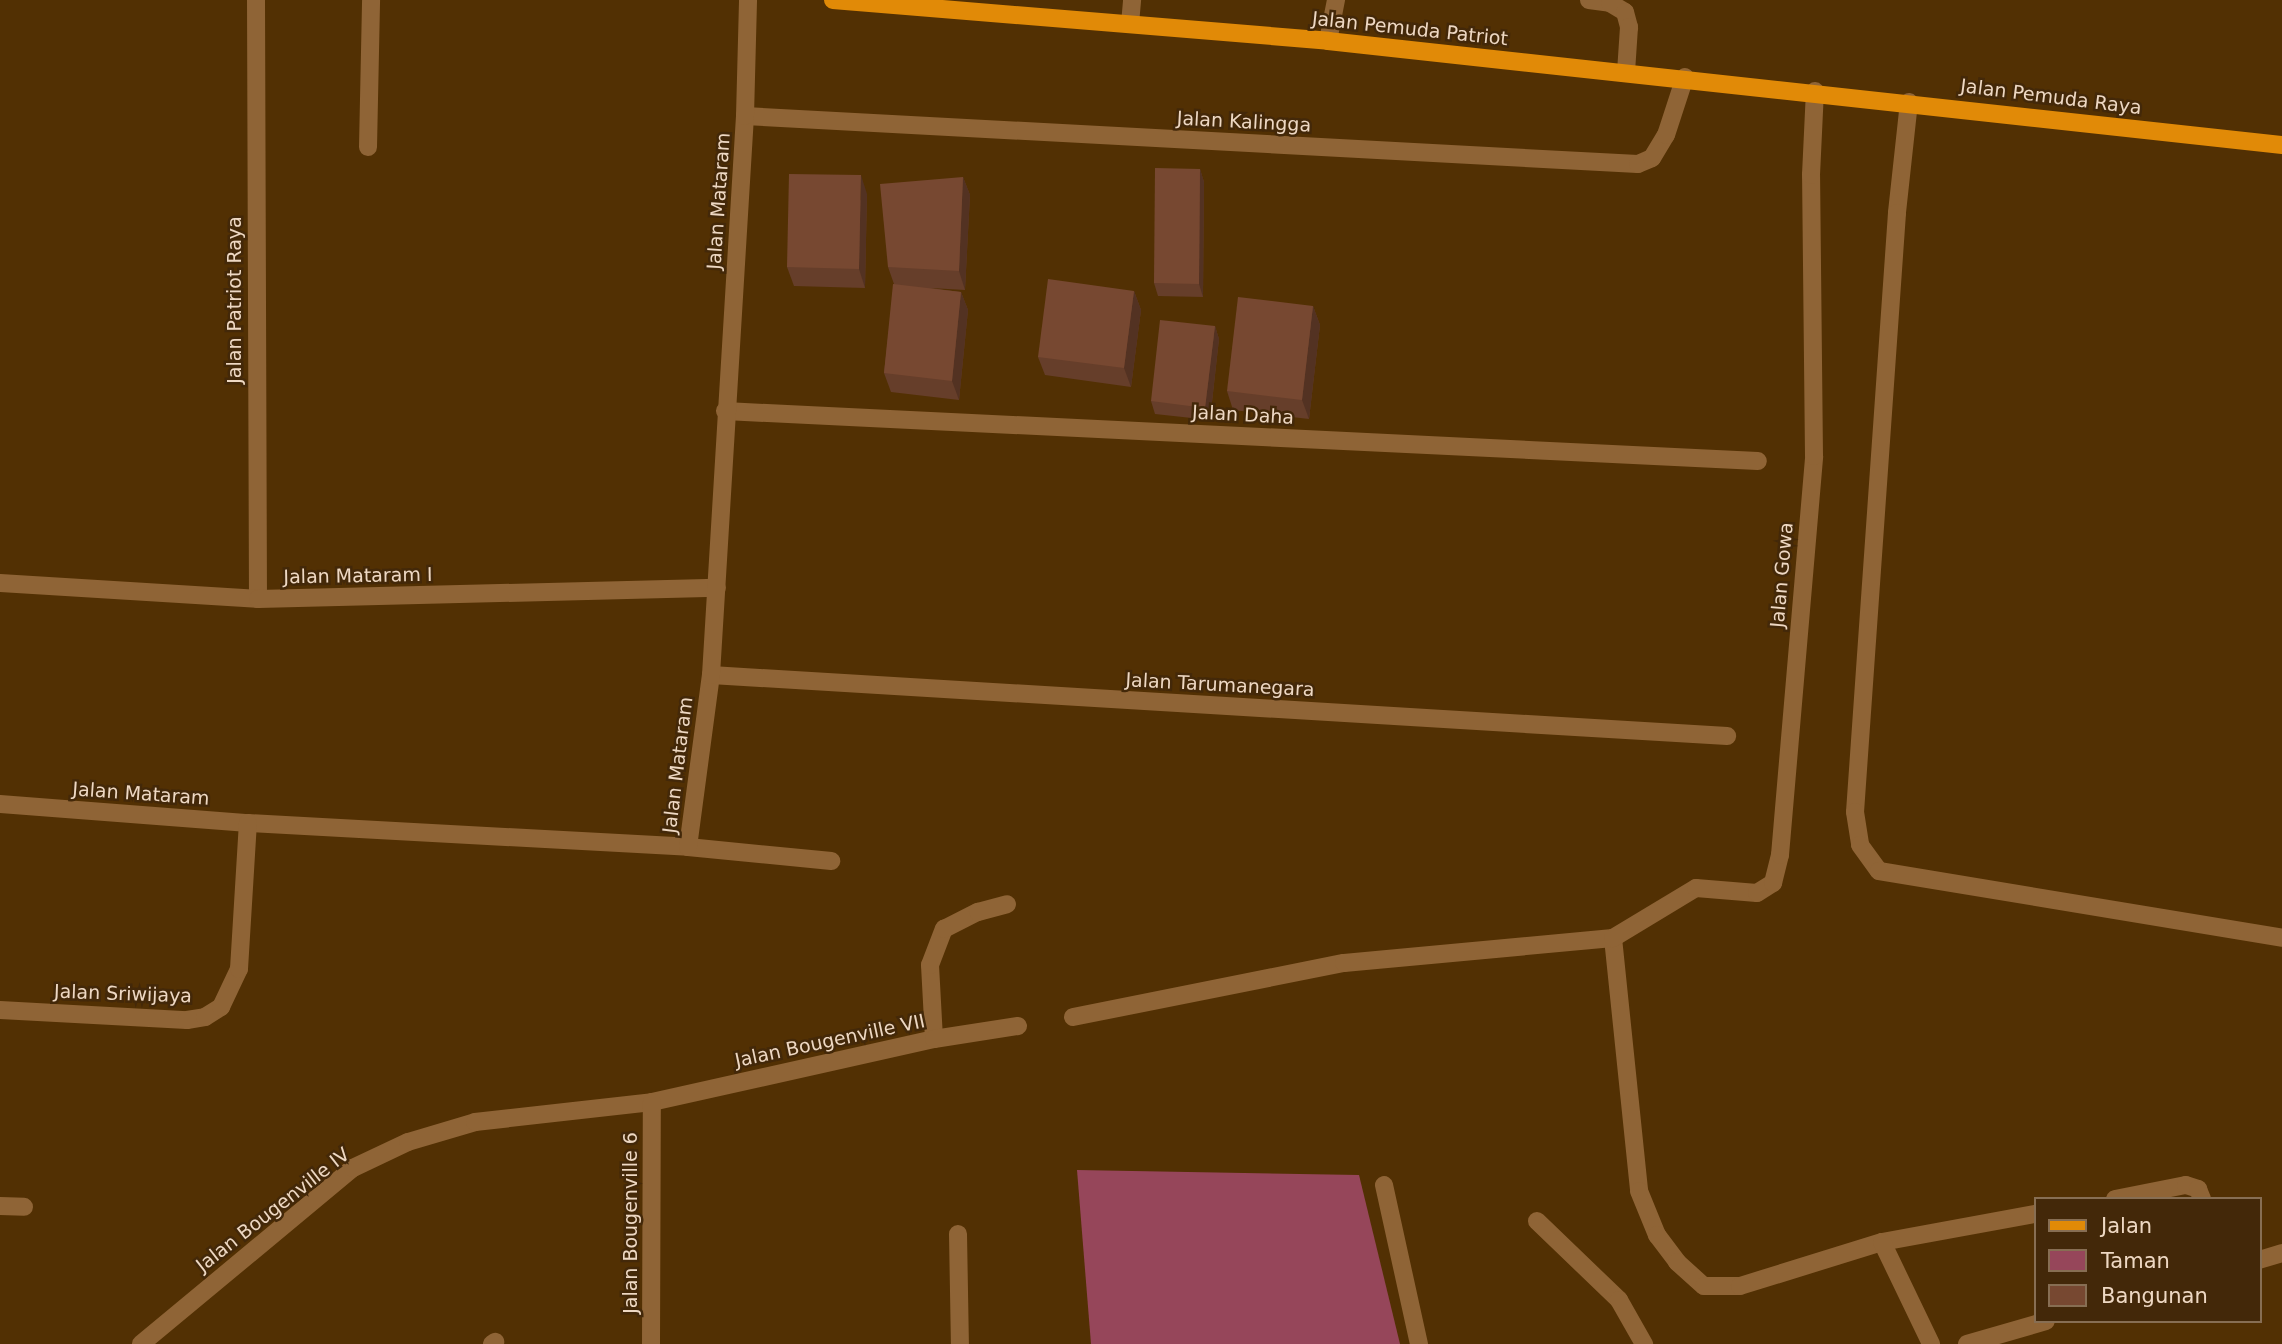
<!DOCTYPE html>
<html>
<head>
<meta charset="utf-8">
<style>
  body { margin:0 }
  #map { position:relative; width:2282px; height:1344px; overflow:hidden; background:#523003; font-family:"DejaVu Sans",sans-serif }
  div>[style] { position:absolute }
  .green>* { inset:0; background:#96465a }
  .service>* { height:18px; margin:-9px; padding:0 9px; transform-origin:9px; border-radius:9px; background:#8f6436 }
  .minor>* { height:18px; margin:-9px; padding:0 9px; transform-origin:9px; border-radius:9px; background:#8f6436 }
  .primary>* { height:18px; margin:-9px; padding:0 9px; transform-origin:9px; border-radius:9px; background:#e18a07 }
  .wall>* { inset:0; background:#663e2a }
  .shaded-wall>* { inset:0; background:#533222 }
  .building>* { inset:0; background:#774831 }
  span { translate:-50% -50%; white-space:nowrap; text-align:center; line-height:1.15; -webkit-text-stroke:5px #432809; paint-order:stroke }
  .street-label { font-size:19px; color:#eed8c3 }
  .legend { position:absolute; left:2034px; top:1197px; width:228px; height:126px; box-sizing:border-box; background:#432809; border:2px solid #876e53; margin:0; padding:9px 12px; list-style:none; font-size:21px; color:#eed8c3 }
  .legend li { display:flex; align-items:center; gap:14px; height:35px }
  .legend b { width:35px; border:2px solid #876e53 }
</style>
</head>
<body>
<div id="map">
  <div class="green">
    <div style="clip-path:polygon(1077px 1170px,1359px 1175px,1400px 1344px,1091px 1344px)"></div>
  </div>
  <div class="service">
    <div style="left:1589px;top:0;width:21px;rotate:8deg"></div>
    <div style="left:1610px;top:3px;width:17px;rotate:31deg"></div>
    <div style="left:1625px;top:12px;width:16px;rotate:75deg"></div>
    <div style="left:1629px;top:27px;width:45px;rotate:93.8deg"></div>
    <div style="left:1328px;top:41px;width:42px;rotate:-79deg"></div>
    <div style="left:1909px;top:102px;width:112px;rotate:96.2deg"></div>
    <div style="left:1897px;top:213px;width:600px;rotate:94.01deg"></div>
    <div style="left:1855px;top:812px;width:33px;rotate:81deg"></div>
    <div style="left:1860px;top:845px;width:32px;rotate:54deg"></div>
    <div style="left:1879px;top:871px;width:409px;rotate:9.4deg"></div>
    <div style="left:368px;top:147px;width:147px;rotate:-88.8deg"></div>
    <div style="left:958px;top:1234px;width:110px;rotate:89deg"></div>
  </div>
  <div class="minor">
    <div style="left:256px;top:0;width:599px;rotate:89.81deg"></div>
    <div style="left:1130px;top:24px;width:24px;rotate:-85deg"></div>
    <div style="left:745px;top:116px;width:894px;rotate:3.08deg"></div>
    <div style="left:1638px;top:164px;width:15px;rotate:-23deg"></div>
    <div style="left:1652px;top:158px;width:27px;rotate:-59deg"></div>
    <div style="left:1666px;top:135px;width:61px;rotate:-71.9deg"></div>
    <div style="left:725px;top:411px;width:1034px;rotate:2.77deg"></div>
    <div style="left:0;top:583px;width:258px;rotate:3.5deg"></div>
    <div style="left:258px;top:599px;width:459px;rotate:-1.4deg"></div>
    <div style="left:711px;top:675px;width:1018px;rotate:3.44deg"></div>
    <div style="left:0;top:804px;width:249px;rotate:4.4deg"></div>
    <div style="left:248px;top:823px;width:441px;rotate:3.1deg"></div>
    <div style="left:688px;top:847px;width:144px;rotate:5.6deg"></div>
    <div style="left:688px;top:847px;width:174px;rotate:-82.4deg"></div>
    <div style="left:711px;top:675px;width:560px;rotate:-86.52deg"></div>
    <div style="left:745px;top:116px;width:116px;rotate:-88.5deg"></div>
    <div style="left:1613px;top:938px;width:254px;rotate:84.1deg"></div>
    <div style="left:1639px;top:1191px;width:48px;rotate:67.8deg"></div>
    <div style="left:1657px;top:1235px;width:34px;rotate:53deg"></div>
    <div style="left:1677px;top:1262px;width:36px;rotate:42deg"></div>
    <div style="left:1704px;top:1286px;width:36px"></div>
    <div style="left:1740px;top:1286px;width:149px;rotate:-17.2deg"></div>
    <div style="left:1882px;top:1242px;width:156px;rotate:-10.4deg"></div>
    <div style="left:0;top:1010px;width:187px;rotate:3.1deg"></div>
    <div style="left:187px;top:1020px;width:18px;rotate:-9deg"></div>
    <div style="left:205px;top:1017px;width:19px;rotate:-32deg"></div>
    <div style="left:221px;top:1007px;width:42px;rotate:-64.7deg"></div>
    <div style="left:239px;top:969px;width:146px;rotate:-86.5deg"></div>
    <div style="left:1073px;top:1017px;width:276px;rotate:-11.3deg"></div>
    <div style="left:1344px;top:963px;width:270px;rotate:-5.3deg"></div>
    <div style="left:1613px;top:938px;width:97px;rotate:-31.1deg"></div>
    <div style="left:1696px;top:888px;width:61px;rotate:4.7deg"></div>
    <div style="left:1757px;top:893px;width:19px;rotate:-32deg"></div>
    <div style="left:1773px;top:883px;width:29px;rotate:-76deg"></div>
    <div style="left:1780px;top:855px;width:400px;rotate:-85.1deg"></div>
    <div style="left:1814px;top:456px;width:281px;rotate:-90.6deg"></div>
    <div style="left:1811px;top:175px;width:84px;rotate:-87.3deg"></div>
    <div style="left:934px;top:1039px;width:74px;rotate:-93.1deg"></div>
    <div style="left:930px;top:965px;width:39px;rotate:-69deg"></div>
    <div style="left:944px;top:929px;width:38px;rotate:-27deg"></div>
    <div style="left:978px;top:912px;width:30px;rotate:-15deg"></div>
    <div style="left:1384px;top:1185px;width:163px;rotate:77.6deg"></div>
    <div style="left:2115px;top:1199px;width:72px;rotate:-11.2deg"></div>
    <div style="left:2186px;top:1185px;width:13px;rotate:18deg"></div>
    <div style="left:2198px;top:1189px;width:11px;rotate:68deg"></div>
    <div style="left:0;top:1206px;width:24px;rotate:2deg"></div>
    <div style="left:1537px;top:1221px;width:114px;rotate:43.9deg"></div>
    <div style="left:1619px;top:1300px;width:51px;rotate:60.4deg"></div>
    <div style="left:1882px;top:1242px;width:113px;rotate:64.3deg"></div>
    <div style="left:2259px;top:1260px;width:24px;rotate:-17deg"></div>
    <div style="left:141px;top:1344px;width:276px;rotate:-39.7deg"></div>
    <div style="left:353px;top:1168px;width:61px;rotate:-25.3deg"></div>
    <div style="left:408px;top:1142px;width:70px;rotate:-16.6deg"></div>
    <div style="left:475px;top:1122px;width:178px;rotate:-6.4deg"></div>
    <div style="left:652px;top:1102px;width:289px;rotate:-12.6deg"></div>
    <div style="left:934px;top:1039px;width:85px;rotate:-8.8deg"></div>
    <div style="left:492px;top:1344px;width:4px;rotate:-34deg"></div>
    <div style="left:651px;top:1344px;width:242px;rotate:-89.8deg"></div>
    <div style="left:1967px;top:1344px;width:82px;rotate:-16.2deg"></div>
  </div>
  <div class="primary">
    <div style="left:833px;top:0;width:497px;rotate:4.7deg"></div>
    <div style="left:1328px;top:41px;width:960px;rotate:6.22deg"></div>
  </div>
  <div class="wall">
    <div style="clip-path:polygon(1200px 169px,1204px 182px,1203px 297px,1158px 296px,1154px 283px)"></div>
    <div style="clip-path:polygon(963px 177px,970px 195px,965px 290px,930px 288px,961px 292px,968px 310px,959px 400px,891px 392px,884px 373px,894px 284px,888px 267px)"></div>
    <div style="clip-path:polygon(867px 194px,865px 288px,794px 286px,787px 267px)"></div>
    <div style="clip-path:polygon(1134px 291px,1141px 310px,1131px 387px,1045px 375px,1038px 357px)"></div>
    <div style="clip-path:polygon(1313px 306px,1320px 325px,1309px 419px,1233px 410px,1227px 391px)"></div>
    <div style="clip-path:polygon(1215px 326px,1219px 339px,1210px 420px,1155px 414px,1151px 401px)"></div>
  </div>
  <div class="shaded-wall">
    <div style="clip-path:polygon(1200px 169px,1204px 182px,1203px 297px,1199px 284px)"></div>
    <div style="clip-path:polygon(861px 175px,867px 194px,865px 288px,859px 269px)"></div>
    <div style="clip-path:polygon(963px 177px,970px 195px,965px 290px,959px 271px)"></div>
    <div style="clip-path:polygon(1134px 291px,1141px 310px,1131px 387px,1124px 368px)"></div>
    <div style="clip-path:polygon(961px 292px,968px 310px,959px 400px,952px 381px)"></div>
    <div style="clip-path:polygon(1313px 306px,1320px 325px,1309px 419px,1302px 400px)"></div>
    <div style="clip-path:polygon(1215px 326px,1219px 339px,1210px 420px,1205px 408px)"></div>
  </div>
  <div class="building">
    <div style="clip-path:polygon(1155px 168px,1200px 169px,1199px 284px,1154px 283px)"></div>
    <div style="clip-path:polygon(789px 174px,861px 175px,859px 269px,787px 267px)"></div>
    <div style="clip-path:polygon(963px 177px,959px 271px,888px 267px,880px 184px)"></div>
    <div style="clip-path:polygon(1048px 279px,1134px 291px,1124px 368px,1038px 357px)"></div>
    <div style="clip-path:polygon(893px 284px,961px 292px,952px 381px,884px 373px)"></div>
    <div style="clip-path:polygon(1238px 297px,1313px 306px,1302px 400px,1227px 391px)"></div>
    <div style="clip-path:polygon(1160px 320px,1215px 326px,1205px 408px,1151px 401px)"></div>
  </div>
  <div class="street-label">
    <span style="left:1410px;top:29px;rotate:6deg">Jalan Pemuda Patriot</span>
    <span style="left:2051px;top:97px;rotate:7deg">Jalan Pemuda Raya</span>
    <span style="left:1244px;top:122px;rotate:3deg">Jalan Kalingga</span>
    <span style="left:719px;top:201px;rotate:-86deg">Jalan Mataram</span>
    <span style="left:235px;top:300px;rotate:-90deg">Jalan Patriot Raya</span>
    <span style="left:1243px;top:415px;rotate:3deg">Jalan Daha</span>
    <span style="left:1782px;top:575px;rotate:-85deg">Jalan Gowa</span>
    <span style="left:358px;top:576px;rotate:-1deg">Jalan Mataram I</span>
    <span style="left:1220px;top:685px;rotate:3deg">Jalan Tarumanegara</span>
    <span style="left:678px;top:765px;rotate:-83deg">Jalan Mataram</span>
    <span style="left:141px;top:794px;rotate:4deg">Jalan Mataram</span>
    <span style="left:123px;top:994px;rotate:2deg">Jalan Sriwijaya</span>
    <span style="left:830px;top:1041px;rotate:-12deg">Jalan Bougenville VII</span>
    <span style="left:273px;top:1210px;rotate:-38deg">Jalan Bougenville IV</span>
    <span style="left:631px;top:1223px;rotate:-90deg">Jalan Bougenville 6</span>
  </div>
  <ul class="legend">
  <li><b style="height:9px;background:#e18a07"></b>Jalan</li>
  <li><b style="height:19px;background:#96465a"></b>Taman</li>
  <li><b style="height:19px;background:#774831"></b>Bangunan</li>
  </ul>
</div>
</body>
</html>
